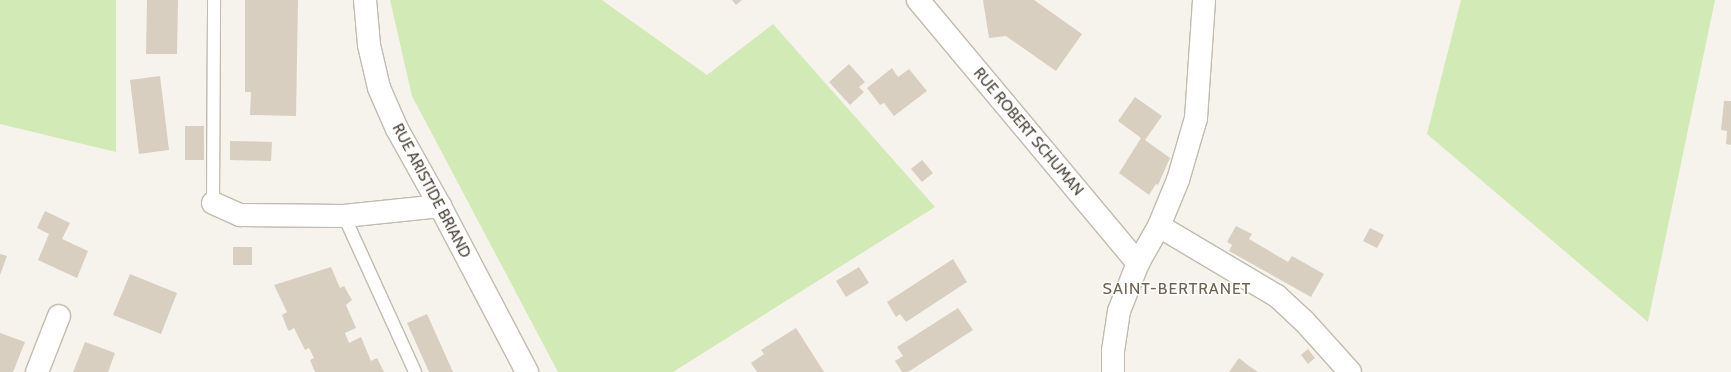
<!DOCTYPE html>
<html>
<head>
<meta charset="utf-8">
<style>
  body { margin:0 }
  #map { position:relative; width:1731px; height:372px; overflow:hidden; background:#f6f3ec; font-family:Cabin,sans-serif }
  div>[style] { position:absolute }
  .green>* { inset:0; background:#d2eab5 }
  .building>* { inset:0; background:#d8cfc1 }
  .roads { filter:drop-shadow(1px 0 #c2bbae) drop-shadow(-1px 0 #c2bbae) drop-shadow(0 1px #c2bbae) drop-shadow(0 -1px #c2bbae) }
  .service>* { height:12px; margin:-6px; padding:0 6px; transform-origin:6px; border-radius:6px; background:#fff }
  .minor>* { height:22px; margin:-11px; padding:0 11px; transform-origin:11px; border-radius:11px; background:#fff }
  span { translate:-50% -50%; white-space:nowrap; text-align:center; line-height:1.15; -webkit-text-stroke:3px #fff; paint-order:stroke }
  .street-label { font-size:15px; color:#4b4439 }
  .neighbourhood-label { font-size:16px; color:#6e6250; letter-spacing:1px }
</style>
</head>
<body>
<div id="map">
  <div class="green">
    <div style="clip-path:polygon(0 0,116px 0,116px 152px,0 124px)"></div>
    <div style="clip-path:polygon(390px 0,602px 0,707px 75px,773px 24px,935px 207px,673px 372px,558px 372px,412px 96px)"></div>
    <div style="clip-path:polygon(1461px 0,1715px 0,1648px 322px,1427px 134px)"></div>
  </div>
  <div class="building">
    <div style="clip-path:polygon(147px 0,178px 0,177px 54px,146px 54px)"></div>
    <div style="clip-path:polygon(245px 0,298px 0,296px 116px,250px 115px,251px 92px,245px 92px)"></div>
    <div style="clip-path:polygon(732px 0,742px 0,736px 5px)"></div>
    <div style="clip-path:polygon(983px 0,1034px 0,1082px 34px,1056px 71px,1006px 36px,989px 38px)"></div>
    <div style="clip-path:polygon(849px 64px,865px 82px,859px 87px,864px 92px,850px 105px,829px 82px)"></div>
    <div style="clip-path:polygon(892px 68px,898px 77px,909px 69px,927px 91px,894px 116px,884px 103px,880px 105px,867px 88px)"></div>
    <div style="clip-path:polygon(160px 76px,169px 150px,139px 154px,130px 80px)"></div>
    <div style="clip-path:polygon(1135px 97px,1162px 116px,1145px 140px,1170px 158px,1158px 185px,1156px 184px,1149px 195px,1119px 173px,1141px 138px,1118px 121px)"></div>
    <div style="clip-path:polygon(1724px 101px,1731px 101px,1731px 145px,1726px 144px,1727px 131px,1721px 130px)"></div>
    <div style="clip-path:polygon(185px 126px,204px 126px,204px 160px,185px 160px)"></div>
    <div style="clip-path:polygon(230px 141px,272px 142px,271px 161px,230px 160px)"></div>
    <div style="clip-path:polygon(922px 160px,933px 173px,922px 182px,911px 169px)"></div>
    <div style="clip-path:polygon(45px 211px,70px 223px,62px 239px,88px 251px,77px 278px,38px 260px,49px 234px,37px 228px)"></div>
    <div style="clip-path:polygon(1236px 226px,1252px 234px,1249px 239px,1288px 262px,1292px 256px,1324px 274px,1311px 297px,1229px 251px,1232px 245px,1227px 242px)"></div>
    <div style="clip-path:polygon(1370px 228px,1384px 235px,1377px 248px,1363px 241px)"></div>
    <div style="clip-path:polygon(233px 247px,252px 247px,252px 265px,233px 265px)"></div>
    <div style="clip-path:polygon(0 254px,7px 256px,0 275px)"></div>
    <div style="clip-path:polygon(953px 259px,967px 282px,906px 322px,900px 314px,896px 317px,887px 302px)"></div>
    <div style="clip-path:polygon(331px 267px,340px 288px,344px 286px,352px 300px,346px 305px,356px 328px,345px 333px,349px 343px,361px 337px,371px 361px,377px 358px,384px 372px,315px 372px,310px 360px,314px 358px,309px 348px,305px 350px,294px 328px,289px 331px,287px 328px,282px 315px,287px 312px,274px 285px)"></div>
    <div style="clip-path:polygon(859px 267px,869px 283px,846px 297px,836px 281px)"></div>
    <div style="clip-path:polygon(130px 274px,177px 293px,161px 334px,113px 315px)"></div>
    <div style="clip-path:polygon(958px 308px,973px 330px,908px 372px,902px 372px,895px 361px,903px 356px,897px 347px)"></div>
    <div style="clip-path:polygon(427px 314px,453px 372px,429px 372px,407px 323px)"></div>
    <div style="clip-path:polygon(796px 328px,824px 372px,757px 372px,751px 363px,764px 354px,761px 350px)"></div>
    <div style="clip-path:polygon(0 333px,25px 342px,13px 372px,0 372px)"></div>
    <div style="clip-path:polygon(85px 342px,115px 353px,108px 372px,73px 372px)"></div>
    <div style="clip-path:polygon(1308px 349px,1315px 358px,1308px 364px,1301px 355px)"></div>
    <div style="clip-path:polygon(1239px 358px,1249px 366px,1258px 372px,1229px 372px)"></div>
  </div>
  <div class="roads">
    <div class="service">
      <div style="left:213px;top:203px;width:203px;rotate:-89.7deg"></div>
      <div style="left:344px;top:216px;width:171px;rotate:65.5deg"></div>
    </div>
    <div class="minor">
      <div style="left:365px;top:0;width:45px;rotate:84.9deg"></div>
      <div style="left:369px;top:45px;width:44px;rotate:76.9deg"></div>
      <div style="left:379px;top:88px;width:45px;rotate:66.3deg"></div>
      <div style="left:397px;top:129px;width:88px;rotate:60.8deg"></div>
      <div style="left:440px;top:206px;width:187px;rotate:62.3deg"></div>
      <div style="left:918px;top:0;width:343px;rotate:50.1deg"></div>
      <div style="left:213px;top:203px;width:30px;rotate:24deg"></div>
      <div style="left:240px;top:215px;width:104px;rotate:0.6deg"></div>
      <div style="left:344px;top:216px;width:97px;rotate:-5.9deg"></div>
      <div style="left:1159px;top:226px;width:137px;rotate:30.7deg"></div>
      <div style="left:1277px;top:296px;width:38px;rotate:43deg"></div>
      <div style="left:1305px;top:322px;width:67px;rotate:48deg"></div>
      <div style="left:37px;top:372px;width:60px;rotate:-68.6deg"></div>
      <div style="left:1113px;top:372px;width:21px;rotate:-90deg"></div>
      <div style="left:1113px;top:351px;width:40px;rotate:-81.5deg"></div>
      <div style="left:1119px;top:311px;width:52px;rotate:-68.4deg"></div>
      <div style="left:1138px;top:263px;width:43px;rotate:-60.4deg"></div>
      <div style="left:1159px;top:226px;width:50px;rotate:-67.6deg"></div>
      <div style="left:1178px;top:180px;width:65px;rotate:-73.8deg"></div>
      <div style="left:1196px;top:118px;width:118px;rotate:-86.1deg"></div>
    </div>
  </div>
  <div class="street-label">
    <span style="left:1028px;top:132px;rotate:50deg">RUE ROBERT SCHUMAN</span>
    <span style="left:431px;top:191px;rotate:62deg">RUE ARISTIDE BRIAND</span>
  </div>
  <div class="neighbourhood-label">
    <span style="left:1177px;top:289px">SAINT-BERTRANET</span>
  </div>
</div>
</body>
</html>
